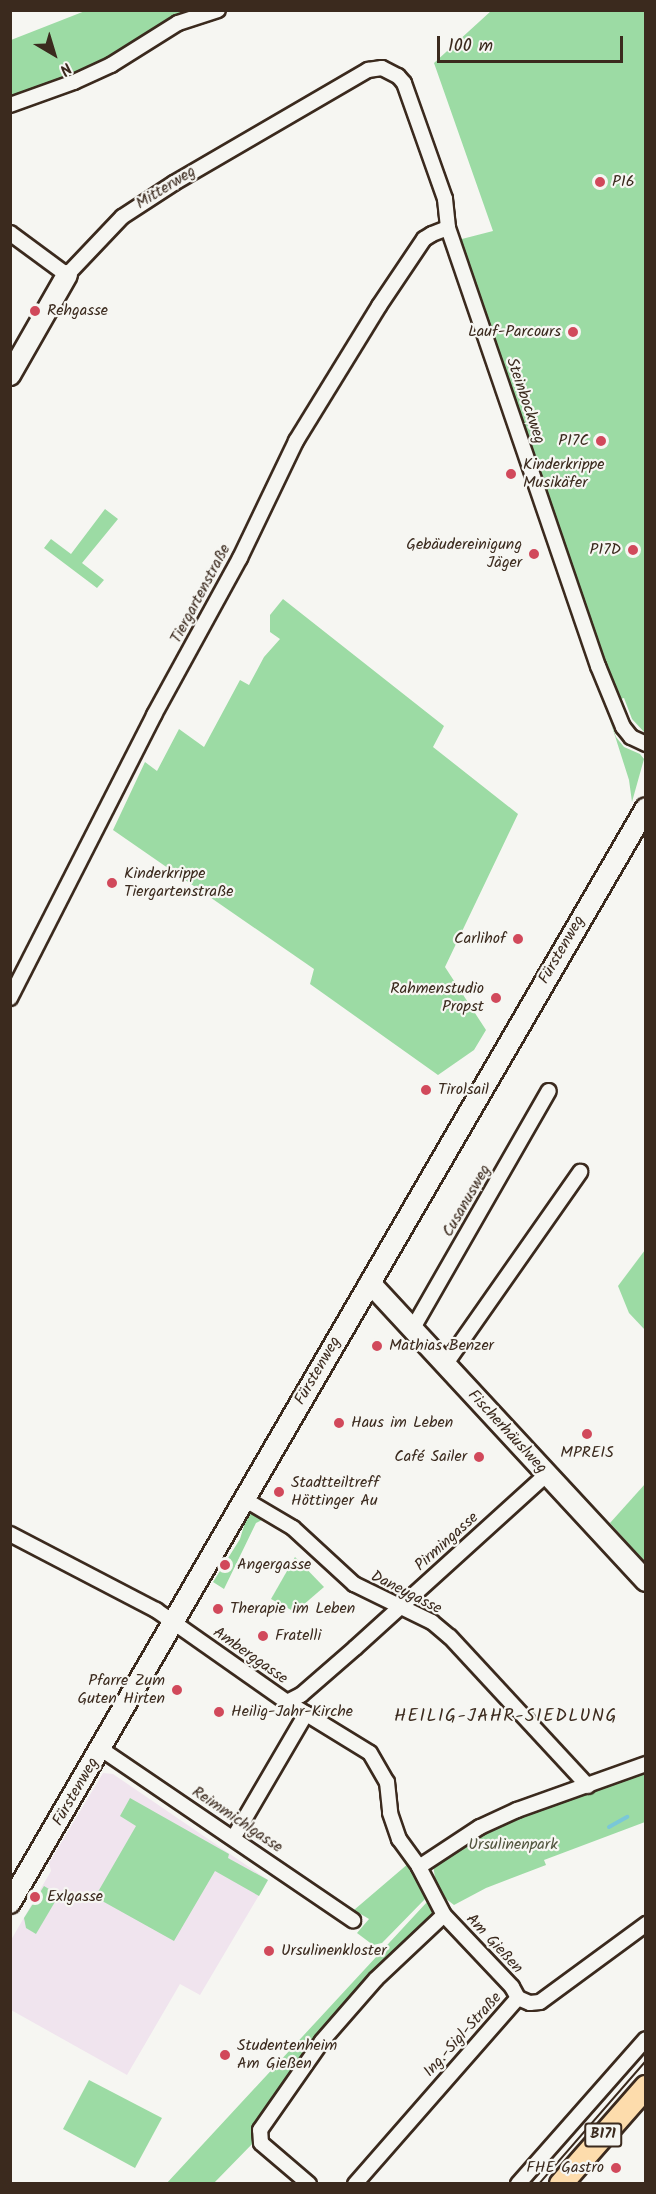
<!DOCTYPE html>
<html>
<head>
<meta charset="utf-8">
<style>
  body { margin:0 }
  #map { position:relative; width:656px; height:2194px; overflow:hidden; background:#f6f6f2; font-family:Kalam,sans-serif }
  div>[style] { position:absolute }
  .built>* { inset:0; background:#f0e4ee }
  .green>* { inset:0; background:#9cdba4 }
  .stream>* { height:4px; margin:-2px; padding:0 2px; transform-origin:2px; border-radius:2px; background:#7ac7d8 }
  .roads { filter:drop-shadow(2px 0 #3b2a1e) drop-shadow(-2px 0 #3b2a1e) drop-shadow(0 2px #3b2a1e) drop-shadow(0 -2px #3b2a1e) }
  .street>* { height:14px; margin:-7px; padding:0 7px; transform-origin:7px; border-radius:7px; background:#f6f6f2 }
  .secondary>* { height:20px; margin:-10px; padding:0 10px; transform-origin:10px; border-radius:10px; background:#f6f6f2 }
  .primary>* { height:22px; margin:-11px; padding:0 11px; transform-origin:11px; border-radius:11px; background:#fddcac }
  .tram>* { height:1.5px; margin:-0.75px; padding:0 0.75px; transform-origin:0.75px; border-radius:0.75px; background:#3b2a1e }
  .dots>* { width:16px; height:16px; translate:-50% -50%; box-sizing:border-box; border:3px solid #f6f6f2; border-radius:50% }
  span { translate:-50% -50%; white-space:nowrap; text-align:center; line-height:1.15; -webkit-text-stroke:4.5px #f6f6f2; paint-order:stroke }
  .shield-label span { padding:2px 4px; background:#f6f6f2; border:2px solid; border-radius:4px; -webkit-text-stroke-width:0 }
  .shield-label { font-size:15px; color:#3b2a1e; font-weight:700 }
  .poi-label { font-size:16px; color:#3b2a1e }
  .left { translate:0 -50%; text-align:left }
  .right { translate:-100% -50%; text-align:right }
  .street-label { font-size:16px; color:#3b2a1e }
  .park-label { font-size:16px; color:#535640 }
  .neighbourhood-label { font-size:18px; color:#3b2a1e; letter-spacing:1.5px }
  .frame { position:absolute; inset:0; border:12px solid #3b2a1e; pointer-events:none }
  .north { position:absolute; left:24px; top:24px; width:60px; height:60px; -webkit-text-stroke:4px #f6f6f2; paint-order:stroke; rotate:142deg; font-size:16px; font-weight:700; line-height:24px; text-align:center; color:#3b2a1e }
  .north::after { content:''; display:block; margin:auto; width:21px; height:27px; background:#3b2a1e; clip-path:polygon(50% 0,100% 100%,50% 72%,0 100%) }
  .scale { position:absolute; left:437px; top:36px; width:186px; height:27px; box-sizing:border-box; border:3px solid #3b2a1e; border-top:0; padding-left:8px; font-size:18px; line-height:21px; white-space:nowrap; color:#3b2a1e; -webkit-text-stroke:4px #f6f6f2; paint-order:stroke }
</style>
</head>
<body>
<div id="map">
  <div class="built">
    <div style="clip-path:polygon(103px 1773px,113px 1774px,268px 1880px,200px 1995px,180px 1984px,127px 2075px,11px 2010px,11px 1940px,51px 1871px,49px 1863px)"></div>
  </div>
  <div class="green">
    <div style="clip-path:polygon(85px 11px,202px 11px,87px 72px,11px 99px,11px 40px)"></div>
    <div style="clip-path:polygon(491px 11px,645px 11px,645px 733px,632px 719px,624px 698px,620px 699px,603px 662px,458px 240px,493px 231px,434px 63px)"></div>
    <div style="clip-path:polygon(105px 509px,118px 519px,82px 563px,104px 580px,97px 588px,44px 548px,51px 539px,71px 554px)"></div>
    <div style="clip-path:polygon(283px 599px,444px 726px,433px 747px,518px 814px,445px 967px,486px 1030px,474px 1050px,438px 1075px,310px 984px,314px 969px,113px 830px,145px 762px,157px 771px,179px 729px,204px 747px,240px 680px,249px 685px,264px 657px,280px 639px,270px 632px,270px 615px)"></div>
    <div style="clip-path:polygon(602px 695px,616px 737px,624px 747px,640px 754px,644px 759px,632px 802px,629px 780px)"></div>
    <div style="clip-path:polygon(645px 1250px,645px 1330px,629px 1313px,618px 1286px)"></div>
    <div style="clip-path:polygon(645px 1484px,645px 1562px,610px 1523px)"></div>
    <div style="clip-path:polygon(252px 1512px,262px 1520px,256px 1523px,224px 1589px,213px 1582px,240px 1539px,246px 1519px)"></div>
    <div style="clip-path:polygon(295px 1557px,324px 1587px,295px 1612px,271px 1599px)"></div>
    <div style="clip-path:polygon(645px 1767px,645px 1822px,544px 1860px,546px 1865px,486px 1888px,454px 1905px,437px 1892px,432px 1857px,480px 1827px)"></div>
    <div style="clip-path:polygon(130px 1798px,229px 1854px,228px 1858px,268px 1880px,259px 1896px,215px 1871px,174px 1941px,95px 1897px,136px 1826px,120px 1816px)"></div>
    <div style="clip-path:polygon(409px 1863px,420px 1879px,425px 1899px,382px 1943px,373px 1945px,357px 1933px,369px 1919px,354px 1910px)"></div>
    <div style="clip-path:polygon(44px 1886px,59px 1895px,36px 1934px,26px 1928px,24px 1918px)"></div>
    <div style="clip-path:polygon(427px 1902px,438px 1916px,376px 1979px,259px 2137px,214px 2183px,166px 2184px)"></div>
    <div style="clip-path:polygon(89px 2080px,162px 2118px,135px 2168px,63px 2129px)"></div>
  </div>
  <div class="stream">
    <div style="left:609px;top:1827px;width:21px;rotate:-29deg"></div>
  </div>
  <div class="roads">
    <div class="street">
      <div style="left:10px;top:105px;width:68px;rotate:-19.8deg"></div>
      <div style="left:74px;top:82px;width:41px;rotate:-24.7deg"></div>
      <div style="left:111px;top:65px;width:79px;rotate:-32.1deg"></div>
      <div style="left:178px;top:23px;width:42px;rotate:-18deg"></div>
      <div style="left:10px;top:233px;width:71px;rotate:36.4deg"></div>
      <div style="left:67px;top:275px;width:80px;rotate:-46.5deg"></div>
      <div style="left:122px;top:217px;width:62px;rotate:-33.2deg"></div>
      <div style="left:174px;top:183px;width:225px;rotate:-30.2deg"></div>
      <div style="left:368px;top:70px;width:14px;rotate:-8deg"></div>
      <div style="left:382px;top:68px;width:18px;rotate:27deg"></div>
      <div style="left:398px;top:76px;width:9px;rotate:49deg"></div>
      <div style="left:404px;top:83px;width:123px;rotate:70.5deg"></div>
      <div style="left:445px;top:199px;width:29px;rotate:84deg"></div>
      <div style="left:448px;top:228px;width:463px;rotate:71.1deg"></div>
      <div style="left:598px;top:666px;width:66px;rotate:67.7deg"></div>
      <div style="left:623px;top:727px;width:13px;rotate:51deg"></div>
      <div style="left:631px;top:737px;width:17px;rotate:25deg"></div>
      <div style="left:10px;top:998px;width:318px;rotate:-63deg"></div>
      <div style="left:154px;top:715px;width:179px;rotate:-61.3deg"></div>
      <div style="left:240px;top:558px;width:130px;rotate:-64.4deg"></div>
      <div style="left:296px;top:441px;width:158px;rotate:-58.4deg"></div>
      <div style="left:379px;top:306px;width:81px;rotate:-56.1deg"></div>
      <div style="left:424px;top:239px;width:9px;rotate:-32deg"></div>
      <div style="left:432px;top:234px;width:17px;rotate:-21deg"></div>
      <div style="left:413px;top:1328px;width:273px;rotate:-60.2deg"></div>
      <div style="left:445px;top:1365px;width:236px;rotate:-55deg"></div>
      <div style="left:244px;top:1499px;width:57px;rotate:30.6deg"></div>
      <div style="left:293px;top:1528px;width:83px;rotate:42.6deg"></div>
      <div style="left:354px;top:1584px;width:87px;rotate:26deg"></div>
      <div style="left:432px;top:1622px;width:23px;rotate:40deg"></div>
      <div style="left:450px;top:1637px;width:203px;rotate:47.2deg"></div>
      <div style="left:10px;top:1534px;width:165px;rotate:27.5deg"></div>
      <div style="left:156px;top:1610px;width:160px;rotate:35.1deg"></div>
      <div style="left:287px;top:1702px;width:97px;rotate:31.6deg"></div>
      <div style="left:370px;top:1753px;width:34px;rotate:60deg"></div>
      <div style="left:387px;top:1782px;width:31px;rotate:84deg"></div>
      <div style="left:390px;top:1813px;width:28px;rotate:71deg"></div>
      <div style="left:399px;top:1839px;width:34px;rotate:54deg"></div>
      <div style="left:419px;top:1867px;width:54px;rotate:62.5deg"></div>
      <div style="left:287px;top:1702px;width:16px;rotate:-27deg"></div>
      <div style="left:301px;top:1695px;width:72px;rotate:-41deg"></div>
      <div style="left:355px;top:1648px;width:258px;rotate:-42.2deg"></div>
      <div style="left:101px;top:1749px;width:305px;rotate:34.2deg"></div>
      <div style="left:234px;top:1837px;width:143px;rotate:-59.7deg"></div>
      <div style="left:419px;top:1867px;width:73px;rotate:-33.3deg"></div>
      <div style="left:480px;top:1827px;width:41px;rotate:-24.7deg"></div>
      <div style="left:517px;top:1810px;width:137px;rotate:-19.6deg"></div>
      <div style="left:309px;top:2184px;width:63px;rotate:-139.5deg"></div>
      <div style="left:261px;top:2143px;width:13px;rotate:-94deg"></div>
      <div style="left:260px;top:2130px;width:108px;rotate:-55.1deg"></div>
      <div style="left:322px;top:2041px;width:82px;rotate:-48.9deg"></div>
      <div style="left:376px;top:1979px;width:93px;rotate:-43.3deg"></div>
      <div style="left:444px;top:1915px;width:99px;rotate:46.6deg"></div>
      <div style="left:512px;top:1987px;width:13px;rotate:61deg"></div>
      <div style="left:355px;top:2184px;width:247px;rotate:-48.8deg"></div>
      <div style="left:518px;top:1998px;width:13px;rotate:23deg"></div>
      <div style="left:530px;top:2003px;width:10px;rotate:-6deg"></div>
      <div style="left:540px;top:2002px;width:132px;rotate:-36.3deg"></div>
      <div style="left:518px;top:2184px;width:193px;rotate:-48.6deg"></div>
    </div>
    <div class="secondary">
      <div style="left:10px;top:375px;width:115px;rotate:-60.3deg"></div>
      <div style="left:370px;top:1283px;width:406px;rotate:47.2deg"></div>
      <div style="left:10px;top:1903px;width:1266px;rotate:-59.85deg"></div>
    </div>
    <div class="primary">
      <div style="left:561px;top:2184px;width:129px;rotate:-48.8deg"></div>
    </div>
  </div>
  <div class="tram">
    <div style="left:539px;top:2184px;width:163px;rotate:-49deg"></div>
  </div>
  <div class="dots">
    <div style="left:600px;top:182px;background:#d1495b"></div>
    <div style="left:35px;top:311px;background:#d1495b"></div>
    <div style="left:573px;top:332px;background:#d1495b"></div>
    <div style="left:601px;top:441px;background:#d1495b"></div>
    <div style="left:511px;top:474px;background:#d1495b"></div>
    <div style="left:633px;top:550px;background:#d1495b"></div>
    <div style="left:534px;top:554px;background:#d1495b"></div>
    <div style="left:112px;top:883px;background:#d1495b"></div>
    <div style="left:518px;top:939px;background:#d1495b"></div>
    <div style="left:496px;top:998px;background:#d1495b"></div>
    <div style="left:426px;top:1090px;background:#d1495b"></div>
    <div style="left:377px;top:1346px;background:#d1495b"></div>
    <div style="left:339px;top:1423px;background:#d1495b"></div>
    <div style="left:587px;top:1434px;background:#d1495b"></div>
    <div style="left:479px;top:1457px;background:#d1495b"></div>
    <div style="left:279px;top:1492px;background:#d1495b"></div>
    <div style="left:225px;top:1565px;background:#d1495b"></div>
    <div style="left:218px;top:1609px;background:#d1495b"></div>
    <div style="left:263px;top:1636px;background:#d1495b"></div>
    <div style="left:177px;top:1690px;background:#d1495b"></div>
    <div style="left:219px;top:1712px;background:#d1495b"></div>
    <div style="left:35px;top:1897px;background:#d1495b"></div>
    <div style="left:269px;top:1951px;background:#d1495b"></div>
    <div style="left:225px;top:2055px;background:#d1495b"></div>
    <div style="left:616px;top:2168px;background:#d1495b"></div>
  </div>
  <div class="shield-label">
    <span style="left:603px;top:2135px">B171</span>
  </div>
  <div class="poi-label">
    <span class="left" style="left:612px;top:182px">P16</span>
    <span class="left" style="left:47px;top:311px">Rehgasse</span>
    <span class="right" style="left:561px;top:332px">Lauf-Parcours</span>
    <span class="right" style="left:589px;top:441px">P17C</span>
    <span class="left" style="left:523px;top:474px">Kinderkrippe<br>Musikäfer</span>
    <span class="right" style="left:522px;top:554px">Gebäudereinigung<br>Jäger</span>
    <span class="right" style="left:621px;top:550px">P17D</span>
    <span class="left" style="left:124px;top:883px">Kinderkrippe<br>Tiergartenstraße</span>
    <span class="right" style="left:506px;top:939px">Carlihof</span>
    <span class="right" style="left:484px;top:998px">Rahmenstudio<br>Propst</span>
    <span class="left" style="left:438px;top:1090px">Tirolsail</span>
    <span class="left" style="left:389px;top:1346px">Mathias Benzer</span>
    <span class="left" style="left:351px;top:1423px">Haus im Leben</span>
    <span style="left:587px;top:1453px">MPREIS</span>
    <span class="right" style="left:467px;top:1457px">Café Sailer</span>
    <span class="left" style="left:291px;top:1492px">Stadtteiltreff<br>Höttinger Au</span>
    <span class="left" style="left:237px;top:1565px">Angergasse</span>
    <span class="left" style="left:230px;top:1609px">Therapie im Leben</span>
    <span class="left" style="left:275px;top:1636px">Fratelli</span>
    <span class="right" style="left:165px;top:1690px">Pfarre Zum<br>Guten Hirten</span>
    <span class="left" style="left:231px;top:1712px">Heilig-Jahr-Kirche</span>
    <span class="left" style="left:47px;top:1897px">Exlgasse</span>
    <span class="left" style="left:281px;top:1951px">Ursulinenkloster</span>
    <span class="left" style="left:237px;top:2055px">Studentenheim<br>Am Gießen</span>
    <span class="right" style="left:604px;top:2168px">FHE Gastro</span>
  </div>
  <div class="street-label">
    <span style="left:166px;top:188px;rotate:-32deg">Mitterweg</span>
    <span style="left:525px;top:401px;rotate:71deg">Steinbockweg</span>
    <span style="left:201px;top:594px;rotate:-62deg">Tiergartenstraße</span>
    <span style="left:562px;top:950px;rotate:-60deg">Fürstenweg</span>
    <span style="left:467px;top:1201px;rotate:-60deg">Cusanusweg</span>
    <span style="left:318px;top:1371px;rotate:-60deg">Fürstenweg</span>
    <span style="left:507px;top:1432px;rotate:47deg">Fischerhäuslweg</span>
    <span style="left:447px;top:1542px;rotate:-42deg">Pirmingasse</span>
    <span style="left:406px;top:1593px;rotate:27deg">Daneygasse</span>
    <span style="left:250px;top:1656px;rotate:35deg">Amberggasse</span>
    <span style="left:76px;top:1792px;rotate:-60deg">Fürstenweg</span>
    <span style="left:237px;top:1820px;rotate:34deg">Reimmichlgasse</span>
    <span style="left:494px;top:1944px;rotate:47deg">Am Gießen</span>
    <span style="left:463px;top:2035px;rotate:-48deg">Ing.-Sigl-Straße</span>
  </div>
  <div class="park-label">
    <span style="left:513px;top:1845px">Ursulinenpark</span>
  </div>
  <div class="neighbourhood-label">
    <span style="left:506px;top:1717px">HEILIG-JAHR-SIEDLUNG</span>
  </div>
  <div class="frame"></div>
  <div class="north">N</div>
  <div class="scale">100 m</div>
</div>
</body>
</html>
